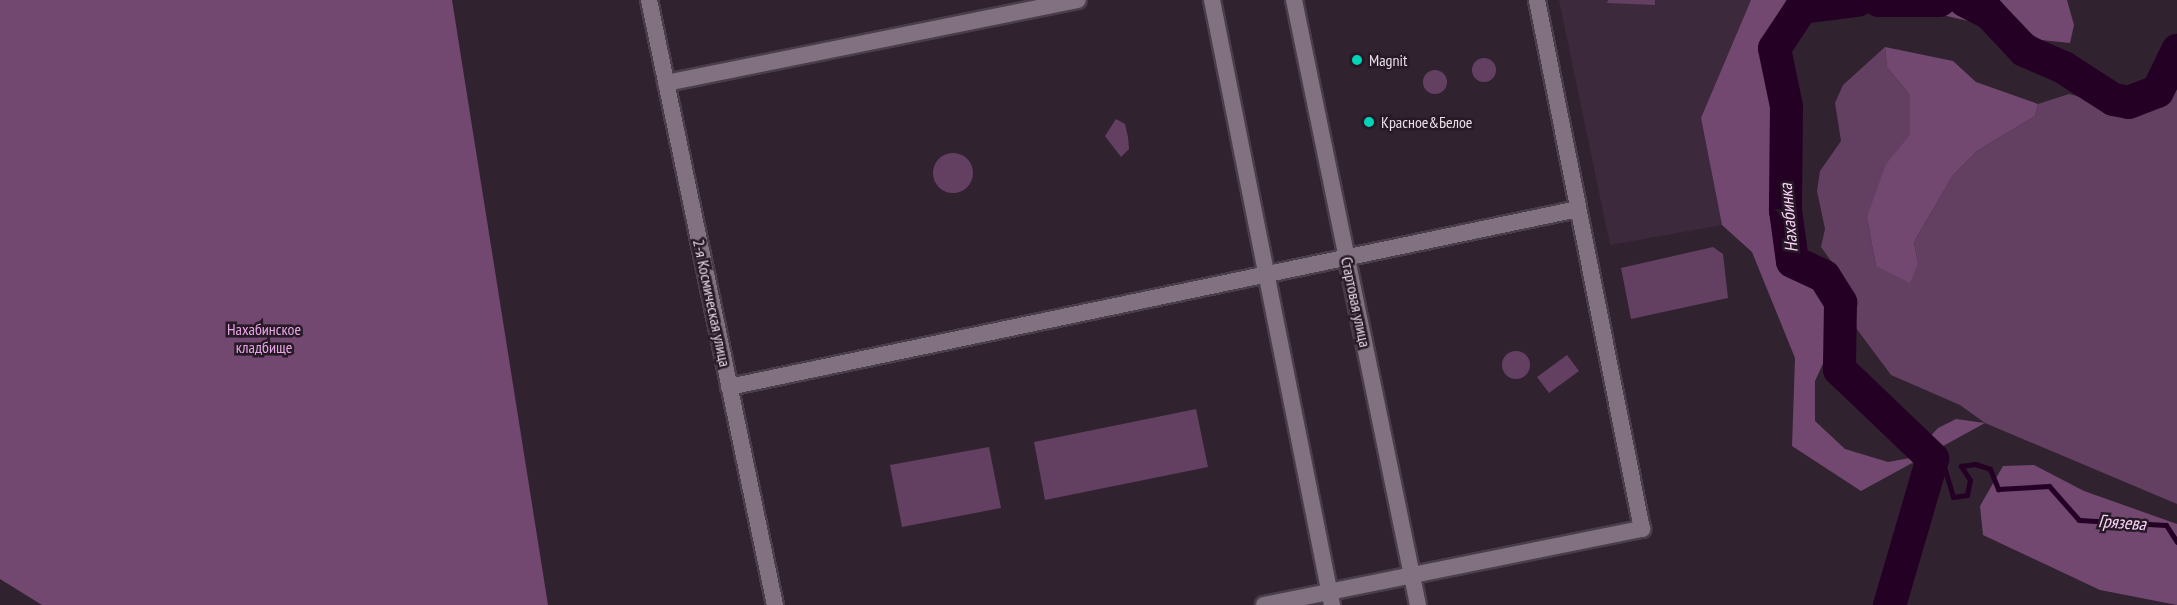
<!DOCTYPE html>
<html>
<head>
<meta charset="utf-8">
<style>
  body { margin:0 }
  #map { position:relative; width:2177px; height:605px; overflow:hidden; background:#312230; font-family:"PT Sans Narrow",sans-serif }
  div>[style] { position:absolute }
  .built>* { inset:0; background:#3d293c }
  .green>* { inset:0; background:#634062 }
  .round { border-radius:50% }
  .forest>* { inset:0; background:#724871 }
  .stream>* { height:5px; margin:-2.5px; padding:0 2.5px; transform-origin:2.5px; border-radius:2.5px; background:#240024 }
  .river>* { height:33px; margin:-16.5px; padding:0 16.5px; transform-origin:16.5px; border-radius:16.5px; background:#240024 }
  .roads { filter:drop-shadow(2px 0 #4a3e4a) drop-shadow(-2px 0 #4a3e4a) drop-shadow(0 2px #4a3e4a) drop-shadow(0 -2px #4a3e4a) }
  .street>* { height:16px; margin:-8px; padding:0 8px; transform-origin:8px; border-radius:8px; background:#827181 }
  .dots>* { width:16px; height:16px; translate:-50% -50%; box-sizing:border-box; border:3px solid #271926; border-radius:50% }
  span { translate:-50% -50%; white-space:nowrap; text-align:center; line-height:1.15; -webkit-text-stroke:5px #271926; paint-order:stroke }
  .poi-label { font-size:16px; color:#e9dfe8 }
  .left { translate:0 -50%; text-align:left }
  .street-label { font-size:16px; color:#e9dfe8 }
  .park-label { font-size:16px; color:#e9a7e7 }
  .water-label { font-size:18px; color:#fcd3fa; font-style:italic }
</style>
</head>
<body>
<div id="map">
  <div class="built">
    <div style="clip-path:polygon(1559px 0,1751px 0,1701px 118px,1722px 225px,1610px 245px)"></div>
  </div>
  <div class="green">
    <div style="clip-path:polygon(1608px 0,1655px 0,1655px 5px,1607px 3px)"></div>
    <div style="clip-path:polygon(1885px 47px,1887px 67px,1910px 95px,1911px 115px,1910px 135px,1867px 217px,1876px 266px,1918px 263px,1914px 242px,1953px 175px,1977px 151px,2035px 116px,2038px 104px,2069px 94px,2141px 113px,2160px 104px,2177px 76px,2177px 504px,1985px 423px,1960px 405px,1891px 375px,1856px 328px,1854px 293px,1821px 247px,1825px 229px,1817px 191px,1820px 171px,1841px 141px,1835px 103px,1843px 85px)"></div>
    <div class="round" style="left:1472px;top:58px;width:24px;height:24px"></div>
    <div class="round" style="left:1423px;top:70px;width:24px;height:24px"></div>
    <div style="clip-path:polygon(1116px 119px,1125px 124px,1128px 137px,1129px 149px,1121px 157px,1105px 136px)"></div>
    <div class="round" style="left:933px;top:153px;width:40px;height:40px"></div>
    <div style="clip-path:polygon(1713px 247px,1723px 254px,1728px 298px,1631px 319px,1621px 268px)"></div>
    <div class="round" style="left:1502px;top:351px;width:28px;height:28px"></div>
    <div style="clip-path:polygon(1567px 355px,1579px 371px,1549px 393px,1537px 377px)"></div>
    <div style="clip-path:polygon(1196px 409px,1208px 467px,1045px 500px,1034px 442px)"></div>
    <div style="clip-path:polygon(989px 447px,1001px 508px,902px 527px,890px 465px)"></div>
  </div>
  <div class="forest">
    <div style="clip-path:polygon(0 0,452px 0,548px 605px,42px 605px,0 579px)"></div>
    <div style="clip-path:polygon(1751px 0,2067px 0,2074px 25px,2070px 43px,2041px 40px,2011px 22px,1993px 1px,1973px 22px,1876px 0,1814px 8px,1781px 30px,1774px 94px,1793px 152px,1784px 255px,1827px 304px,1833px 324px,1832px 344px,1815px 381px,1815px 421px,1845px 449px,1888px 462px,1910px 458px,1938px 428px,1956px 419px,1985px 423px,1861px 491px,1792px 446px,1795px 358px,1752px 252px,1722px 225px,1701px 118px)"></div>
    <div style="clip-path:polygon(1885px 47px,1953px 61px,1976px 82px,2038px 104px,2035px 116px,1977px 151px,1953px 175px,1914px 242px,1918px 263px,1910px 283px,1876px 266px,1867px 217px,1886px 164px,1910px 135px,1910px 95px,1887px 67px)"></div>
    <div style="clip-path:polygon(2034px 465px,2084px 491px,2177px 524px,2177px 605px,2100px 590px,1983px 535px,1980px 506px,2003px 466px)"></div>
  </div>
  <div class="stream">
    <div style="left:1932px;top:467px;width:12px"></div>
    <div style="left:1944px;top:467px;width:31px;rotate:73deg"></div>
    <div style="left:1953px;top:497px;width:14px;rotate:-8deg"></div>
    <div style="left:1967px;top:495px;width:15px;rotate:-79deg"></div>
    <div style="left:1970px;top:480px;width:17px;rotate:-123deg"></div>
    <div style="left:1961px;top:466px;width:14px;rotate:-8deg"></div>
    <div style="left:1975px;top:464px;width:16px;rotate:18deg"></div>
    <div style="left:1990px;top:469px;width:22px;rotate:68deg"></div>
    <div style="left:1998px;top:489px;width:51px;rotate:-3.4deg"></div>
    <div style="left:2049px;top:486px;width:45px;rotate:48.6deg"></div>
    <div style="left:2079px;top:520px;width:87px;rotate:3.3deg"></div>
    <div style="left:2166px;top:525px;width:20px;rotate:57deg"></div>
  </div>
  <div class="river">
    <div style="left:1857px;top:0;width:56px;rotate:172.9deg"></div>
    <div style="left:1801px;top:7px;width:49px;rotate:123.4deg"></div>
    <div style="left:1774px;top:48px;width:59px;rotate:78.3deg"></div>
    <div style="left:1786px;top:106px;width:104px;rotate:90.6deg"></div>
    <div style="left:1785px;top:210px;width:51px;rotate:82.2deg"></div>
    <div style="left:1792px;top:261px;width:35px;rotate:25deg"></div>
    <div style="left:1824px;top:276px;width:31px;rotate:58deg"></div>
    <div style="left:1840px;top:302px;width:67px;rotate:90.9deg"></div>
    <div style="left:1839px;top:369px;width:129px;rotate:43.7deg"></div>
    <div style="left:1932px;top:458px;width:153px;rotate:106.3deg"></div>
    <div style="left:1878px;top:0;width:61px"></div>
    <div style="left:1964px;top:0;width:28px;rotate:27deg"></div>
    <div style="left:1989px;top:13px;width:51px;rotate:46.6deg"></div>
    <div style="left:2024px;top:50px;width:43px;rotate:23.6deg"></div>
    <div style="left:2063px;top:67px;width:59px;rotate:32.6deg"></div>
    <div style="left:2113px;top:99px;width:15px;rotate:11deg"></div>
    <div style="left:2128px;top:102px;width:31px;rotate:-21deg"></div>
    <div style="left:2157px;top:91px;width:46px;rotate:-64deg"></div>
  </div>
  <div class="roads">
    <div class="street">
      <div style="left:649px;top:0;width:618px;rotate:78.24deg"></div>
      <div style="left:1212px;top:0;width:617px;rotate:78.78deg"></div>
      <div style="left:1294px;top:0;width:618px;rotate:78.42deg"></div>
      <div style="left:666px;top:83px;width:420px;rotate:-11.4deg"></div>
      <div style="left:729px;top:387px;width:867px;rotate:-11.84deg"></div>
      <div style="left:1264px;top:605px;width:386px;rotate:-11.4deg"></div>
      <div style="left:1642px;top:529px;width:539px;rotate:-101.23deg"></div>
    </div>
  </div>
  <div class="dots">
    <div style="left:1357px;top:60px;background:#00d5b7"></div>
    <div style="left:1369px;top:122px;background:#00d5b7"></div>
  </div>
  <div class="poi-label">
    <span class="left" style="left:1369px;top:60px">Magnit</span>
    <span class="left" style="left:1381px;top:122px">Красное&amp;Белое</span>
  </div>
  <div class="street-label">
    <span style="left:1356px;top:302px;rotate:78deg">Стартовая улица</span>
    <span style="left:712px;top:303px;rotate:78deg">2-я Космическая улица</span>
  </div>
  <div class="park-label">
    <span style="left:264px;top:338px">Нахабинское<br>кладбище</span>
  </div>
  <div class="water-label">
    <span style="left:1789px;top:218px;rotate:-95deg">Нахабинка</span>
    <span style="left:2122px;top:523px;rotate:4deg">Грязева</span>
  </div>
</div>
</body>
</html>
